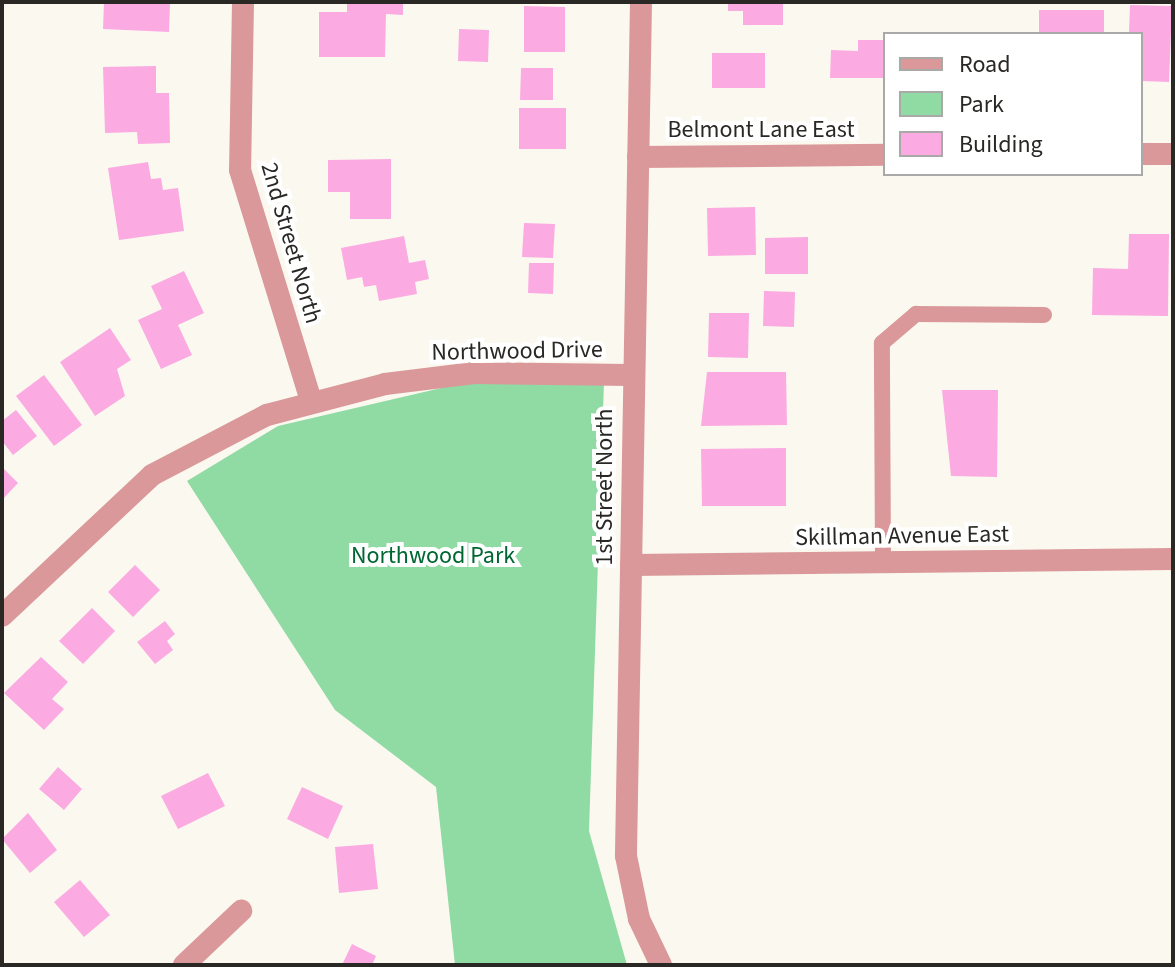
<!DOCTYPE html>
<html>
<head>
<meta charset="utf-8">
<style>
  body { margin:0 }
  #map { position:relative; width:1175px; height:967px; overflow:hidden; background:#fbf9ef; font-family:"Source Sans 3",sans-serif }
  div>[style] { position:absolute }
  .green>* { inset:0; background:#90daa4 }
  .building>* { inset:0; background:#fbaae2 }
  .service>* { height:16px; margin:-8px; padding:0 8px; transform-origin:8px; border-radius:8px; background:#da989a }
  .minor>* { height:22px; margin:-11px; padding:0 11px; transform-origin:11px; border-radius:11px; background:#da989a }
  .tertiary>* { height:22px; margin:-11px; padding:0 11px; transform-origin:11px; border-radius:11px; background:#da989a }
  span { translate:-50% -50%; white-space:nowrap; text-align:center; line-height:1.15; -webkit-text-stroke:8px #fff; paint-order:stroke }
  .street-label { font-size:24px; color:#292825 }
  .park-label { font-size:24px; color:#006732 }
  .frame { position:absolute; inset:0; border:4px solid #292825; pointer-events:none }
  .legend { position:absolute; left:883px; top:32px; width:260px; height:144px; box-sizing:border-box; background:#fff; border:2px solid #a9a9a8; margin:0; padding:10px 14px; list-style:none; font-size:24px; color:#292825 }
  .legend li { display:flex; align-items:center; gap:16px; height:40px }
  .legend b { width:40px; border:2px solid #a9a9a8 }
</style>
</head>
<body>
<div id="map">
  <div class="green">
    <div style="clip-path:polygon(467px 382px,604px 382px,589px 831px,627px 965px,455px 965px,436px 787px,335px 710px,187px 481px,278px 426px)"></div>
  </div>
  <div class="building">
    <div style="clip-path:polygon(104px 2px,170px 2px,169px 32px,103px 29px)"></div>
    <div style="clip-path:polygon(347px 2px,403px 2px,403px 15px,386px 14px,385px 57px,319px 57px,319px 12px,347px 12px)"></div>
    <div style="clip-path:polygon(728px 2px,783px 2px,783px 25px,743px 25px,743px 11px,728px 11px)"></div>
    <div style="clip-path:polygon(1130px 5px,1172px 6px,1169px 82px,1141px 81px,1141px 34px,1129px 34px)"></div>
    <div style="clip-path:polygon(524px 6px,565px 7px,565px 52px,524px 52px)"></div>
    <div style="clip-path:polygon(1039px 10px,1104px 10px,1104px 34px,1039px 34px)"></div>
    <div style="clip-path:polygon(459px 29px,489px 30px,488px 62px,458px 61px)"></div>
    <div style="clip-path:polygon(858px 40px,885px 40px,885px 78px,830px 78px,831px 50px,858px 51px)"></div>
    <div style="clip-path:polygon(712px 53px,765px 53px,765px 88px,712px 88px)"></div>
    <div style="clip-path:polygon(156px 66px,156px 93px,169px 93px,170px 143px,138px 144px,137px 132px,105px 133px,103px 67px)"></div>
    <div style="clip-path:polygon(521px 68px,553px 68px,553px 100px,520px 100px)"></div>
    <div style="clip-path:polygon(519px 108px,566px 108px,566px 149px,519px 149px)"></div>
    <div style="clip-path:polygon(391px 159px,391px 219px,350px 219px,350px 192px,328px 192px,328px 160px)"></div>
    <div style="clip-path:polygon(148px 162px,151px 179px,161px 178px,163px 190px,178px 188px,184px 231px,119px 240px,108px 168px)"></div>
    <div style="clip-path:polygon(755px 207px,756px 255px,708px 256px,707px 208px)"></div>
    <div style="clip-path:polygon(524px 223px,555px 224px,553px 258px,522px 257px)"></div>
    <div style="clip-path:polygon(1129px 234px,1169px 234px,1168px 316px,1092px 315px,1093px 268px,1128px 269px)"></div>
    <div style="clip-path:polygon(404px 236px,409px 263px,425px 260px,429px 279px,415px 282px,417px 294px,379px 301px,376px 285px,364px 287px,362px 277px,347px 280px,341px 248px)"></div>
    <div style="clip-path:polygon(808px 237px,808px 274px,765px 274px,765px 238px)"></div>
    <div style="clip-path:polygon(529px 263px,554px 263px,553px 294px,528px 293px)"></div>
    <div style="clip-path:polygon(184px 271px,204px 313px,178px 325px,192px 355px,161px 369px,138px 320px,162px 309px,151px 286px)"></div>
    <div style="clip-path:polygon(764px 291px,795px 292px,794px 327px,763px 326px)"></div>
    <div style="clip-path:polygon(709px 313px,749px 313px,748px 358px,708px 357px)"></div>
    <div style="clip-path:polygon(110px 328px,131px 360px,117px 369px,125px 396px,95px 416px,60px 362px)"></div>
    <div style="clip-path:polygon(707px 372px,786px 372px,787px 425px,701px 426px)"></div>
    <div style="clip-path:polygon(44px 375px,82px 425px,54px 446px,16px 396px)"></div>
    <div style="clip-path:polygon(942px 390px,998px 390px,997px 477px,951px 476px)"></div>
    <div style="clip-path:polygon(16px 410px,37px 436px,13px 455px,2px 441px,2px 421px)"></div>
    <div style="clip-path:polygon(786px 448px,786px 506px,702px 506px,701px 449px)"></div>
    <div style="clip-path:polygon(2px 467px,18px 483px,2px 500px)"></div>
    <div style="clip-path:polygon(135px 565px,160px 590px,133px 617px,108px 592px)"></div>
    <div style="clip-path:polygon(92px 608px,115px 631px,83px 664px,59px 641px)"></div>
    <div style="clip-path:polygon(165px 621px,175px 634px,167px 641px,173px 650px,155px 664px,137px 642px)"></div>
    <div style="clip-path:polygon(41px 657px,68px 682px,52px 699px,64px 709px,44px 730px,4px 693px)"></div>
    <div style="clip-path:polygon(58px 767px,82px 789px,64px 810px,39px 789px)"></div>
    <div style="clip-path:polygon(208px 773px,225px 806px,178px 829px,161px 796px)"></div>
    <div style="clip-path:polygon(302px 787px,343px 806px,328px 839px,287px 819px)"></div>
    <div style="clip-path:polygon(28px 813px,57px 850px,30px 873px,2px 839px)"></div>
    <div style="clip-path:polygon(373px 844px,378px 889px,339px 893px,335px 847px)"></div>
    <div style="clip-path:polygon(80px 880px,110px 915px,84px 937px,54px 902px)"></div>
    <div style="clip-path:polygon(352px 944px,376px 956px,372px 965px,342px 965px)"></div>
  </div>
  <div class="service">
    <div style="left:883px;top:562px;width:219px;rotate:-90.3deg"></div>
    <div style="left:882px;top:343px;width:45px;rotate:-40.5deg"></div>
    <div style="left:916px;top:314px;width:128px;rotate:0.4deg"></div>
  </div>
  <div class="minor">
    <div style="left:243px;top:2px;width:168px;rotate:91deg"></div>
    <div style="left:240px;top:170px;width:242px;rotate:72.9deg"></div>
    <div style="left:1141px;top:154px;width:32px"></div>
    <div style="left:638px;top:157px;width:247px;rotate:-0.5deg"></div>
    <div style="left:631px;top:565px;width:542px;rotate:-0.63deg"></div>
    <div style="left:2px;top:616px;width:206px;rotate:-43.2deg"></div>
    <div style="left:152px;top:475px;width:130px;rotate:-27.6deg"></div>
    <div style="left:267px;top:415px;width:122px;rotate:-14.7deg"></div>
    <div style="left:385px;top:384px;width:90px;rotate:-7deg"></div>
    <div style="left:474px;top:373px;width:156px;rotate:0.7deg"></div>
    <div style="left:184px;top:965px;width:79px;rotate:-43.5deg"></div>
  </div>
  <div class="tertiary">
    <div style="left:641px;top:2px;width:854px;rotate:91.01deg"></div>
    <div style="left:626px;top:856px;width:64px;rotate:78.3deg"></div>
    <div style="left:639px;top:919px;width:51px;rotate:64.4deg"></div>
  </div>
  <div class="street-label">
    <span style="left:761px;top:130px">Belmont Lane East</span>
    <span style="left:291px;top:243px;rotate:74deg">2nd Street North</span>
    <span style="left:517px;top:351px;rotate:-1deg">Northwood Drive</span>
    <span style="left:605px;top:487px;rotate:-90deg">1st Street North</span>
    <span style="left:902px;top:536px;rotate:-1deg">Skillman Avenue East</span>
  </div>
  <div class="park-label">
    <span style="left:433px;top:556px">Northwood Park</span>
  </div>
  <div class="frame"></div>
  <ul class="legend">
  <li><b style="height:10px;background:#da989a"></b>Road</li>
  <li><b style="height:22px;background:#90daa4"></b>Park</li>
  <li><b style="height:22px;background:#fbaae2"></b>Building</li>
  </ul>
</div>
</body>
</html>
